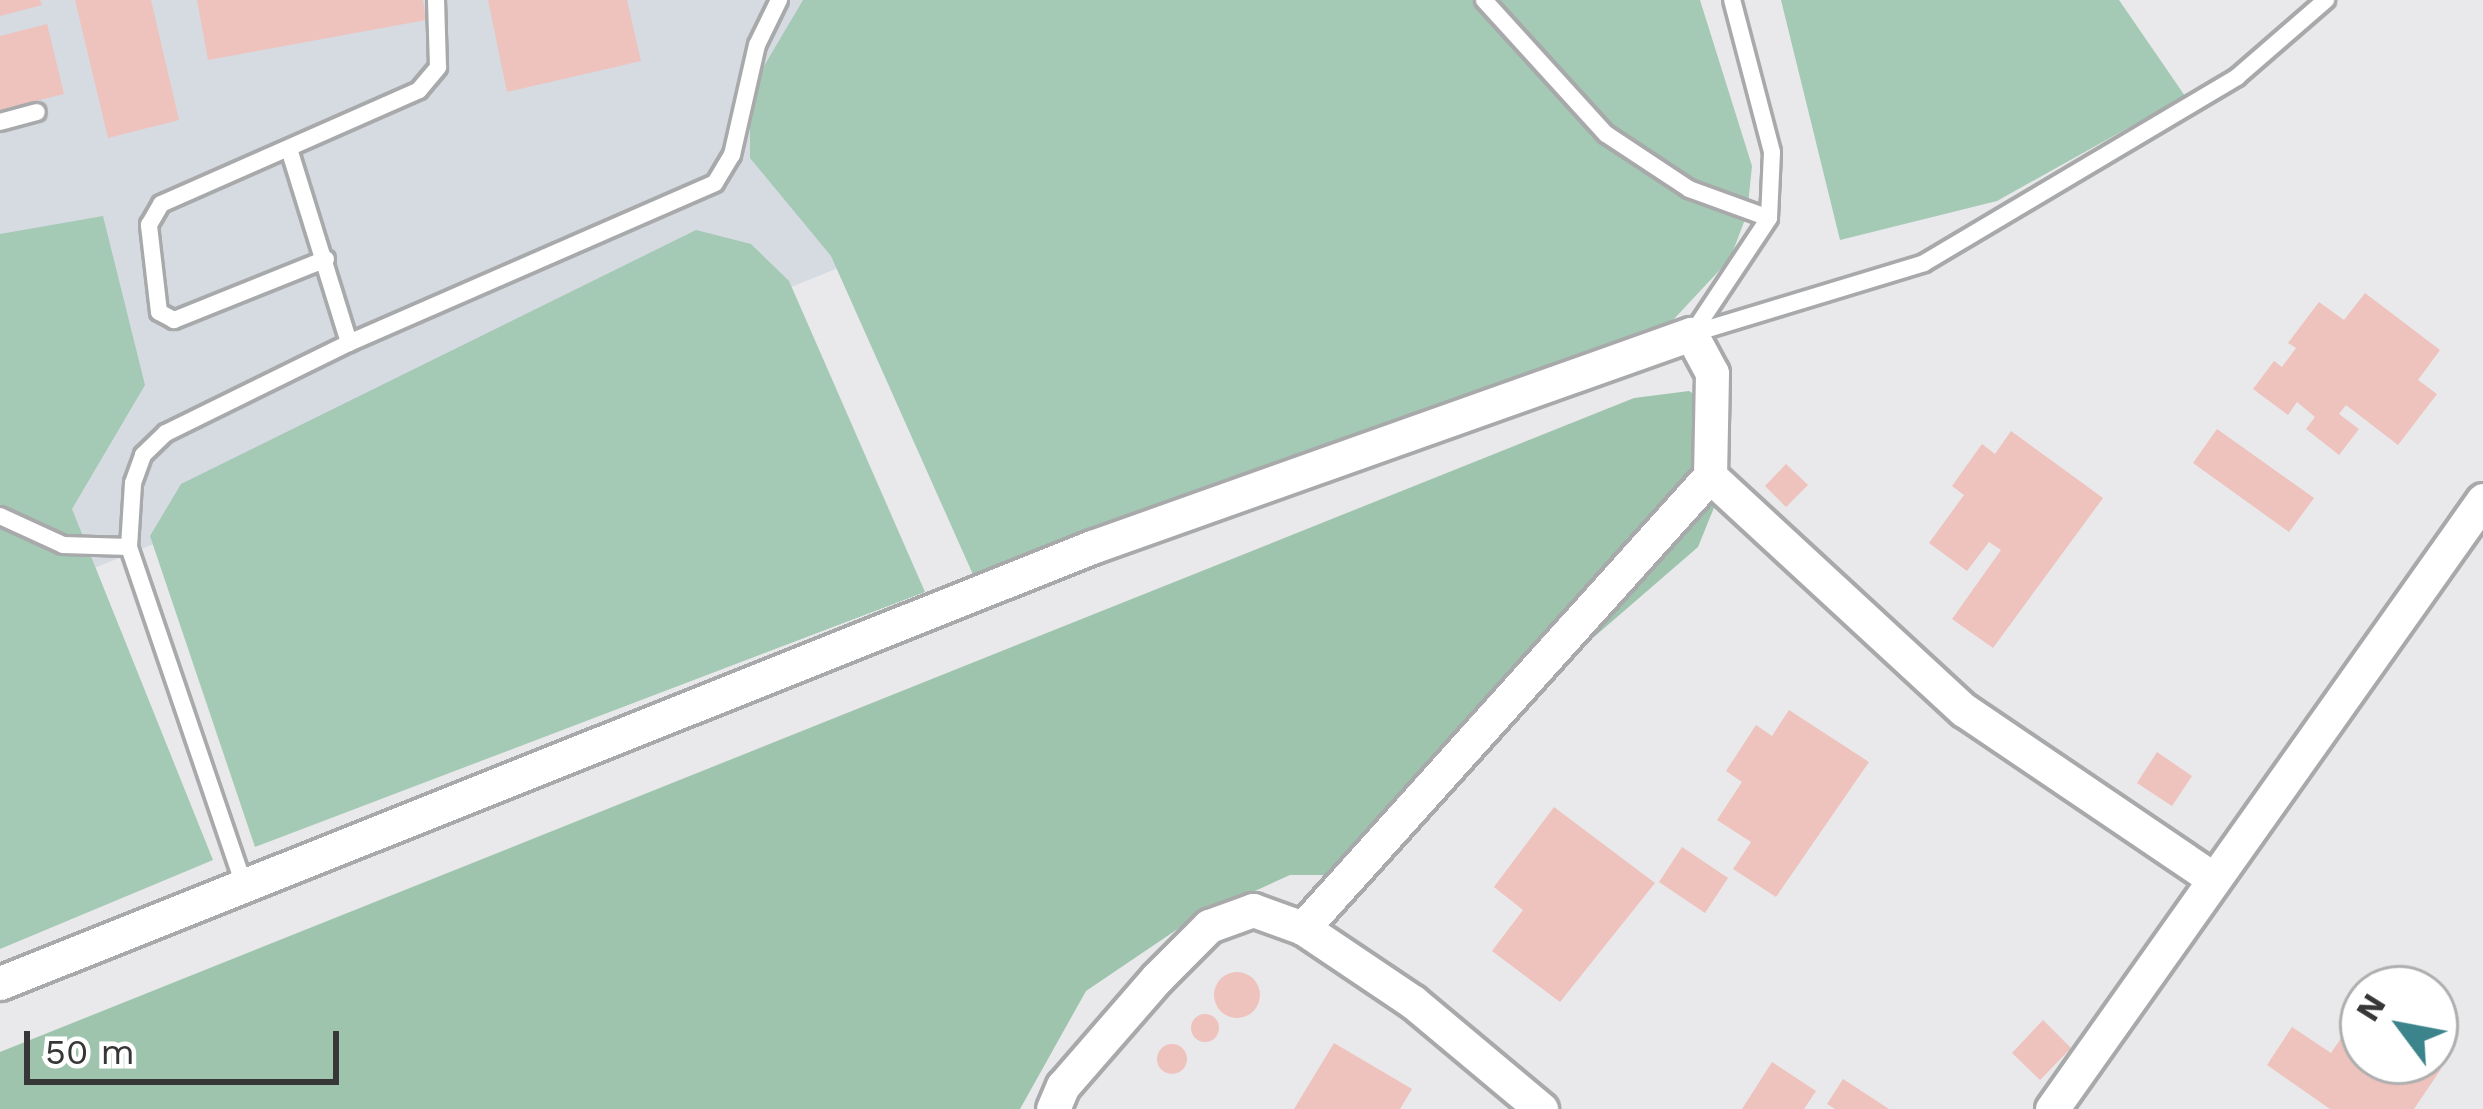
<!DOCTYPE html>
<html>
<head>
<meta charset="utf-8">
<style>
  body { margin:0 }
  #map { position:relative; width:2483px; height:1109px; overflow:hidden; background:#e9e9eb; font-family:"Work Sans",sans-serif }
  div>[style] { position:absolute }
  .built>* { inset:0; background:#d6dbe2 }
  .green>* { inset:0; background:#a4c9b4 }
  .forest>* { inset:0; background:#9ec4ae }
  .building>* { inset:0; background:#eec2bd }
  .round { border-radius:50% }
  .roads { filter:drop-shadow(3px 0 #a8a9aa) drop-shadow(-3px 0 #a8a9aa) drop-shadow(0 3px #a8a9aa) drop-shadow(0 -3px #a8a9aa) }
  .service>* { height:16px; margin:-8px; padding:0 8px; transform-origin:8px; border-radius:8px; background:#fff }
  .minor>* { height:33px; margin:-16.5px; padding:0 16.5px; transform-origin:16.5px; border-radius:16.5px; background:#fff }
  span { translate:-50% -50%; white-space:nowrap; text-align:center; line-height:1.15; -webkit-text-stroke:9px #fff; paint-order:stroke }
  .north { position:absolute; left:2339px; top:965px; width:120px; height:120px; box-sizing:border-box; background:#fff; border:3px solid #afafaf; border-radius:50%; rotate:302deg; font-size:33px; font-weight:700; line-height:48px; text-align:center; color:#373737 }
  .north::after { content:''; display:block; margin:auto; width:42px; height:54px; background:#3c848b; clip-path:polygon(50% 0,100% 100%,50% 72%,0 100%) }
  .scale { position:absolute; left:24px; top:1031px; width:315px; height:54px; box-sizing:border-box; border:6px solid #373737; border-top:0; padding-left:15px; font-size:36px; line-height:42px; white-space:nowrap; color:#373737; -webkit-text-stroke:9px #fff; paint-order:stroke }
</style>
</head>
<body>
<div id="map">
  <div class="built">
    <div style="clip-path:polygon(0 0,1503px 0,0 606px)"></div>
  </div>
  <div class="green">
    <div style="clip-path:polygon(803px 0,1700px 0,1752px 166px,1747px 214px,1730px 259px,1659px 335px,975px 579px,831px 256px,750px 158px,750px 90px)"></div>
    <div style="clip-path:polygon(1781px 0,2119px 0,2185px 96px,1997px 201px,1840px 240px)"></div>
    <div style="clip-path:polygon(103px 216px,145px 385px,72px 509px,213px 860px,0 949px,0 234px)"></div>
    <div style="clip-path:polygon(696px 230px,751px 244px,789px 281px,925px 592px,255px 847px,150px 536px,181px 484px)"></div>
  </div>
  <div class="forest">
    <div style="clip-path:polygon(1689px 391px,1729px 418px,1726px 478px,1698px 547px,1512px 708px,1353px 875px,1290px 875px,1191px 920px,1086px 991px,1020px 1109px,0 1109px,0 1052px,1634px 398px)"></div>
  </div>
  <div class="building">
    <div style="clip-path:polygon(0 0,40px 0,42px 5px,0 16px)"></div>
    <div style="clip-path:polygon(75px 0,151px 0,179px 120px,108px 138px)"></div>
    <div style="clip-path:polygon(197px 0,423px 0,426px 20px,208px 60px)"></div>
    <div style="clip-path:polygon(488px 0,627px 0,641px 61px,507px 92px)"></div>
    <div style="clip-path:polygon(47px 24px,64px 94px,0 110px,0 36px)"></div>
    <div style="clip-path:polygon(2365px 293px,2440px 350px,2418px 380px,2437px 394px,2398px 445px,2346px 405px,2339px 414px,2359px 429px,2339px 455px,2306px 429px,2315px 417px,2297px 402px,2288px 415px,2253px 389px,2274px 361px,2282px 367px,2296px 348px,2288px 343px,2319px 302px,2344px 320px)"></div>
    <div style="clip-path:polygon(2217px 429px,2314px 498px,2289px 532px,2193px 463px)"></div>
    <div style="clip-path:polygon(2011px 431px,2103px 498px,1993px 648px,1952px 619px,2001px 550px,1989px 542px,1967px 571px,1929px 543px,1964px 495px,1952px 486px,1982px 444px,1995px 454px)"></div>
    <div style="clip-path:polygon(1786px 464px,1808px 485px,1786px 507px,1765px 486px)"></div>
    <div style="clip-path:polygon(1789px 710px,1869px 762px,1776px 897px,1733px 869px,1751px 842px,1717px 820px,1742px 782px,1726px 771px,1756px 725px,1772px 736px)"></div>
    <div style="clip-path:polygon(2157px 752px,2192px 776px,2172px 806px,2137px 783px)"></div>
    <div style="clip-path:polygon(1554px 807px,1655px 883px,1560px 1002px,1492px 951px,1523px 910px,1494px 887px)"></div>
    <div style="clip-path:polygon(1682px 847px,1728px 878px,1705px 913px,1659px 882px)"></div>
    <div class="round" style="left:1214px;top:972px;width:46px;height:46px"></div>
    <div style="clip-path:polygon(2363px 1006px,2363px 1061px,2429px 1061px,2441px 1069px,2414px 1109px,2330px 1109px,2267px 1065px,2292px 1027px,2331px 1053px)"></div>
    <div class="round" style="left:1191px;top:1014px;width:28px;height:28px"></div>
    <div style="clip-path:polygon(2043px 1020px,2071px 1048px,2040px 1080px,2012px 1053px)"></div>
    <div style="clip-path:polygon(1334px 1043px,1412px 1089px,1400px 1109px,1294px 1109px)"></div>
    <div class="round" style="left:1157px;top:1044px;width:30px;height:30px"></div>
    <div style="clip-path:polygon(1772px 1062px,1816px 1091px,1804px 1109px,1742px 1109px)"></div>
    <div style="clip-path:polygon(1843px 1079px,1889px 1109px,1835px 1109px,1827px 1104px)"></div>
  </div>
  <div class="roads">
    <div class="service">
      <div style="left:1484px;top:0;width:181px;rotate:47.7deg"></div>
      <div style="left:1606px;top:134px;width:100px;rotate:33.5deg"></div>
      <div style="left:1689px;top:189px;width:85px;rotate:19.9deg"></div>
      <div style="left:0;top:122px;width:38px;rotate:-15deg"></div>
      <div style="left:290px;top:152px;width:200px;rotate:72.8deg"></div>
      <div style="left:326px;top:259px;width:164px;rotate:158.1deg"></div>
      <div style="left:174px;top:320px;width:17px;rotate:-152deg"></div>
      <div style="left:159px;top:312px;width:88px;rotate:-96.6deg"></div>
      <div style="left:149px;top:225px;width:24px;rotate:-60deg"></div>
      <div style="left:161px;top:204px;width:282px;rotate:-23.8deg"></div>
      <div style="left:419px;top:90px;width:30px;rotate:-50deg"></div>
      <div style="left:438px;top:67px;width:67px;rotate:-91.7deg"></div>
      <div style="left:1691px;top:334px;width:244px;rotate:-16.9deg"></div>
      <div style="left:1924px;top:263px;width:364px;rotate:-30.7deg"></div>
      <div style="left:2237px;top:77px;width:118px;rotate:-40.9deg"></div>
      <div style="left:1692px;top:334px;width:139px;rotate:-56.4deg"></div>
      <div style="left:1769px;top:218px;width:66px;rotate:-87.4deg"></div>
      <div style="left:1772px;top:152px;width:157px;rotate:-104.7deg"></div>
      <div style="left:0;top:516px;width:69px;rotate:24.7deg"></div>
      <div style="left:63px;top:545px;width:66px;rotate:1.7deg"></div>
      <div style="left:244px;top:885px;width:357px;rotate:-108.8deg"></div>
      <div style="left:129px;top:547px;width:64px;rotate:-86.4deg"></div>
      <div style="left:133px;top:483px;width:30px;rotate:-70deg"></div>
      <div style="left:143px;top:455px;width:32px;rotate:-44deg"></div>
      <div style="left:166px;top:433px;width:204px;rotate:-26.2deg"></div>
      <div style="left:349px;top:343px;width:399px;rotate:-23.6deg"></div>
      <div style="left:715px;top:183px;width:33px;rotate:-59deg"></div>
      <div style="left:732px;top:155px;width:113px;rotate:-77.2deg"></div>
      <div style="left:757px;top:45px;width:50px;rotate:-63.9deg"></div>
    </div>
    <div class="minor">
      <div style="left:1303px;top:928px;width:608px;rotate:-48deg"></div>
      <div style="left:0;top:983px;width:1176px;rotate:-21.77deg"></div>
      <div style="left:1092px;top:547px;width:636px;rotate:-19.58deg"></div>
      <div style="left:1691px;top:334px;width:44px;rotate:61.7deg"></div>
      <div style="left:1712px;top:373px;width:103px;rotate:91.1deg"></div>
      <div style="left:1710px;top:476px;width:345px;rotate:42.7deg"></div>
      <div style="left:1964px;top:710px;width:302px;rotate:34.1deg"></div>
      <div style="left:1053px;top:1109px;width:25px;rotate:-67deg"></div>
      <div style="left:1063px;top:1086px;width:143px;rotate:-49deg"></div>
      <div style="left:1157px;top:978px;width:74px;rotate:-45deg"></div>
      <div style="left:1209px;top:926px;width:47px;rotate:-20deg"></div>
      <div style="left:1253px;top:910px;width:53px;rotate:19.8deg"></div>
      <div style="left:1303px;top:928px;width:133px;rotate:33.9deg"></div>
      <div style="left:1413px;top:1002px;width:167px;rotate:39.9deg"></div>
      <div style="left:2052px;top:1109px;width:746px;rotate:-54.71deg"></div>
    </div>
  </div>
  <div class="north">N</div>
  <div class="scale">50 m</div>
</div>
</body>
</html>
